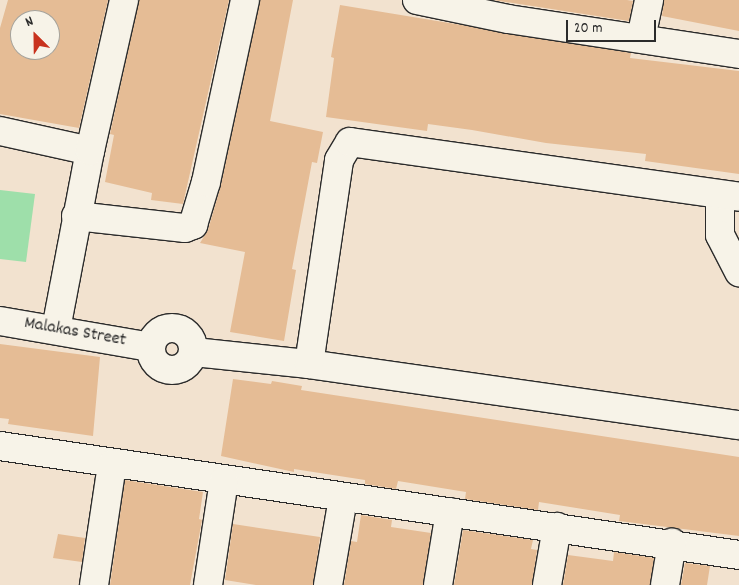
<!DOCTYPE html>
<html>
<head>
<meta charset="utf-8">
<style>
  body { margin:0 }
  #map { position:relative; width:739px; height:585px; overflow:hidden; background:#f2e2cf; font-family:Dekko,sans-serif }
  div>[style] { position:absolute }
  .green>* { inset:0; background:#9edfaa }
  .building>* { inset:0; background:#e5bc95 }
  .roads { filter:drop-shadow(1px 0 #2b2b2b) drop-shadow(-1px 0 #2b2b2b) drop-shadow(0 1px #2b2b2b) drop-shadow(0 -1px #2b2b2b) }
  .minor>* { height:28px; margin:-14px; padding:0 14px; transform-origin:14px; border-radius:14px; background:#f7f3e8 }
  .minor>.ring { margin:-14px; padding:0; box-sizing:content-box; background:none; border:28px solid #f7f3e8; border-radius:50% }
  span { translate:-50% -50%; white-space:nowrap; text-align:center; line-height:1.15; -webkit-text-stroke:4.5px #f7f3e8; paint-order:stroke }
  .street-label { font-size:18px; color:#2b2b2b }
  .north { position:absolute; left:10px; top:10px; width:50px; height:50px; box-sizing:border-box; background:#f7f3e8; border:1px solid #a5a39c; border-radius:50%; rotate:337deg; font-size:14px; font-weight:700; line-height:20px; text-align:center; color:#2b2b2b }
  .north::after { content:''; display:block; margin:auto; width:18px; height:22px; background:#c8321e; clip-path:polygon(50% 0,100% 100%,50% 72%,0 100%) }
  .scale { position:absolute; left:566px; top:20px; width:90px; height:22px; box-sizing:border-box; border:2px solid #2b2b2b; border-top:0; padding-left:6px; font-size:15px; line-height:18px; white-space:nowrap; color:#2b2b2b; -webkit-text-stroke:4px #f7f3e8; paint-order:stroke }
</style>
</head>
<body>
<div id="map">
  <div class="green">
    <div style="clip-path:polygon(0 190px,35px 194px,26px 262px,0 259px)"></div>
  </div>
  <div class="building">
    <div style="clip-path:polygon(evenodd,8px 0,108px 0,79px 128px,0 114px,0 28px,8px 0,20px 20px,50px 20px,50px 50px,20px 50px,20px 20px)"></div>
    <div style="clip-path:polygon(139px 0,229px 0,183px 204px,151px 200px,152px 193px,105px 182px,114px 135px,110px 134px)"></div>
    <div style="clip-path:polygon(260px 0,293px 0,270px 121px,323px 132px,317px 163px,312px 162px,292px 269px,296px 270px,284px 341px,230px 332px,245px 252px,200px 243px,208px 230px,221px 185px)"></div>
    <div style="clip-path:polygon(493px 0,627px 0,633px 1px,629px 21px)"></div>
    <div style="clip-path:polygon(664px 0,739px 0,739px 31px,662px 16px)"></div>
    <div style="clip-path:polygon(340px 5px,631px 53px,630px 58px,739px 71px,739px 174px,645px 161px,646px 154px,546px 143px,472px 130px,428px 124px,427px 131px,326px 117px,334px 58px,331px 57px)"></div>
    <div style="clip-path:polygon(0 344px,100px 357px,93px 436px,8px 424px,9px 419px,0 418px)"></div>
    <div style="clip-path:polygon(233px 379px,271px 384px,272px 381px,302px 386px,301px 390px,739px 457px,739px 536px,619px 521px,620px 515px,539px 502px,538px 510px,465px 499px,466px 492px,398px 481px,396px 489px,365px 484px,365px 480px,294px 469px,294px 472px,221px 456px)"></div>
    <div style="clip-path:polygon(125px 480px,203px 492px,199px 519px,202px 520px,190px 585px,110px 585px)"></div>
    <div style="clip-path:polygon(361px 515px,392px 520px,391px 527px,431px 533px,423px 585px,344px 585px,351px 541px,357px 542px)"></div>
    <div style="clip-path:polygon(233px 524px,320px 537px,313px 585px,256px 585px,225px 580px)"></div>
    <div style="clip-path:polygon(463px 530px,533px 540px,531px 549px,537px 550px,532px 585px,454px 585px)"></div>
    <div style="clip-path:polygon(58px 534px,85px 538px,82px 562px,53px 558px)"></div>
    <div style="clip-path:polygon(614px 552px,654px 558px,650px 585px,563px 585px,568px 555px,613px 561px)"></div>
    <div style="clip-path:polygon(685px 563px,710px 566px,707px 585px,681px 585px)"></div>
  </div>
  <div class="roads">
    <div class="minor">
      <div style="left:417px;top:0;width:93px;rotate:11.8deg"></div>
      <div style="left:508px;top:19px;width:234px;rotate:8.6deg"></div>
      <div style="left:641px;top:38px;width:39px;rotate:-78deg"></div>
      <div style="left:0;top:131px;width:92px;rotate:12.5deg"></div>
      <div style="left:720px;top:195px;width:40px;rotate:90deg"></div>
      <div style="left:720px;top:235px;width:42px;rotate:62.8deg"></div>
      <div style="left:76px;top:216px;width:110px;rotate:6.3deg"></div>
      <div style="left:185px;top:228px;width:9px;rotate:-21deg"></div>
      <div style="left:193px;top:225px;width:45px;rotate:-73.2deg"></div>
      <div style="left:206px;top:182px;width:186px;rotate:-77.9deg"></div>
      <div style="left:0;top:321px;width:152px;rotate:9.8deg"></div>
      <div class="ring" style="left:151px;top:328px;width:14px;height:14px"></div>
      <div style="left:56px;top:329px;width:181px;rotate:-79.2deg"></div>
      <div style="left:90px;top:151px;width:155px;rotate:-77.3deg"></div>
      <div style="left:194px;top:352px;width:116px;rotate:6deg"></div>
      <div style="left:309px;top:364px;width:434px;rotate:8.1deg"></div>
      <div style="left:309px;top:364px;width:206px;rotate:-81.6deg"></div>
      <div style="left:339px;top:160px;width:21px;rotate:-59deg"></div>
      <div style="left:350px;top:142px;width:393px;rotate:8deg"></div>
      <div style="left:0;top:446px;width:747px;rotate:8.39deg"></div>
      <div style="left:94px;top:585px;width:122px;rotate:-81.5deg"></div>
      <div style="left:208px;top:585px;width:105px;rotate:-81.3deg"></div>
      <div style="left:328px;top:585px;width:88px;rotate:-80.2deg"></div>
      <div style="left:438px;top:585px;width:74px;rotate:-80.7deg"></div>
      <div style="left:547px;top:585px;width:59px;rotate:-80.2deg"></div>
      <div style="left:665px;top:585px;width:43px;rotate:-80.5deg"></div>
    </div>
  </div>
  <div class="street-label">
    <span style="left:75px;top:333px;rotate:10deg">Malakas Street</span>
  </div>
  <div class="north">N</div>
  <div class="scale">20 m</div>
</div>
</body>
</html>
